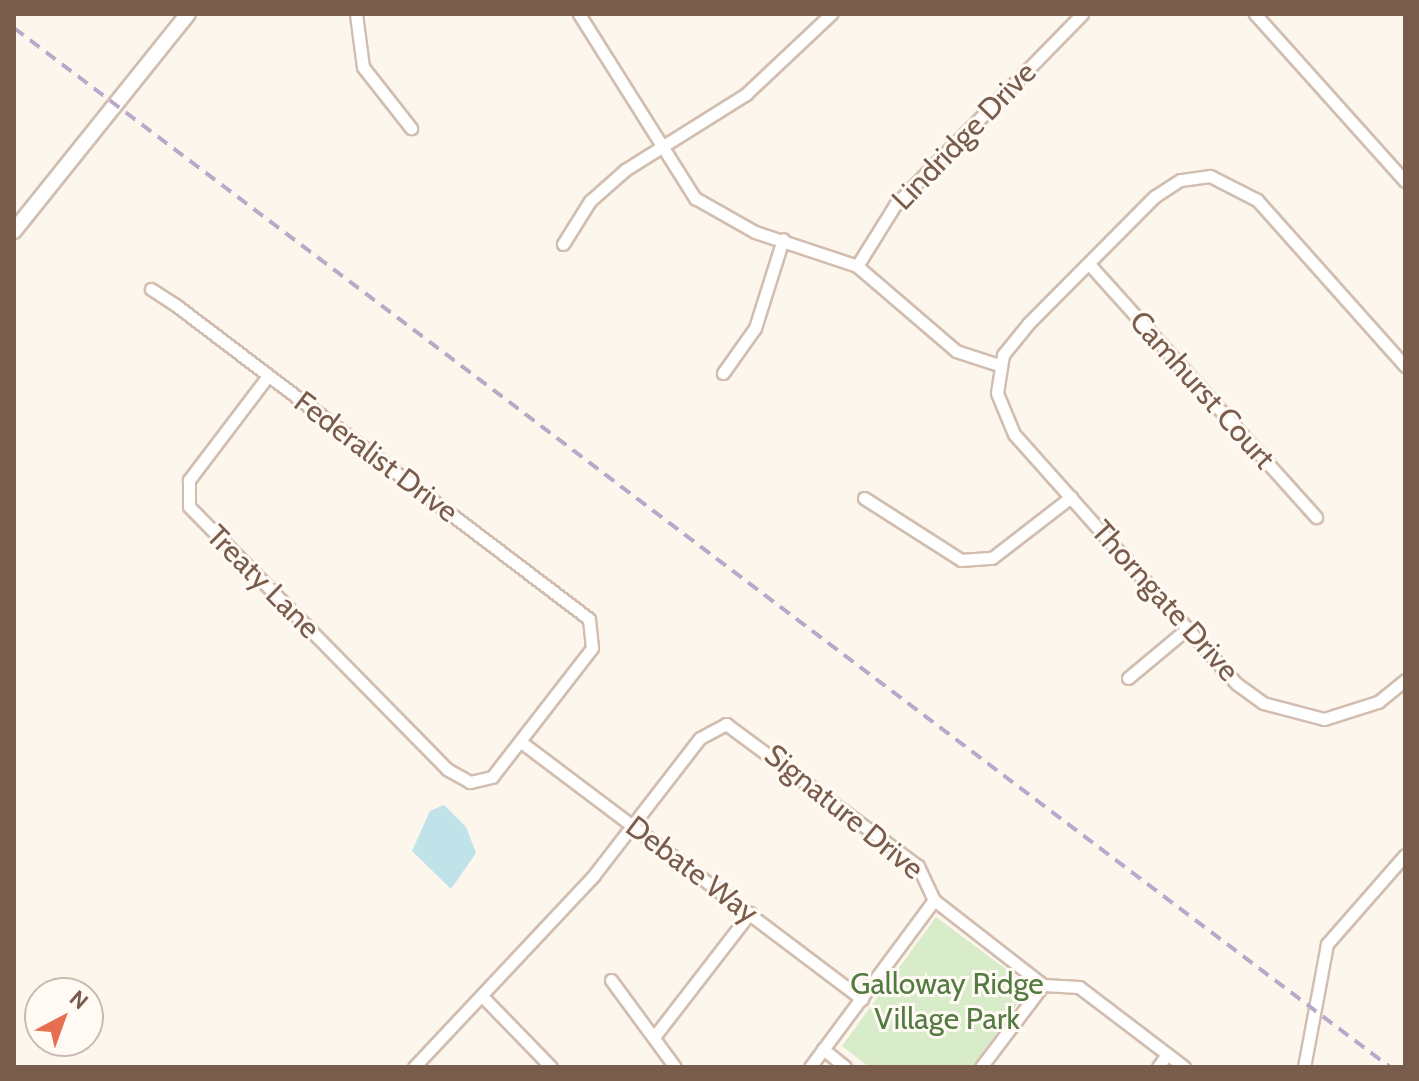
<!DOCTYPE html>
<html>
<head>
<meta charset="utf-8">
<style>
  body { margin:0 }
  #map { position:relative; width:1419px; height:1081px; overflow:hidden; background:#fdf6ec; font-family:Cabin,sans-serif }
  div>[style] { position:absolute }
  .green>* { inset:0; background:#d8ecc9 }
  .water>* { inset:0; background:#bfe3e8 }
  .roads { filter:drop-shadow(2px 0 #d1beb0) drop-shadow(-2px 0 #d1beb0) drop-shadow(0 2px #d1beb0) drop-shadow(0 -2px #d1beb0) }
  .minor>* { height:11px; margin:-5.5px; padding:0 5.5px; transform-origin:5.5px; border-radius:5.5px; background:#fff }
  .tertiary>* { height:14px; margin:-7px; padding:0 7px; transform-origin:7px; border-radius:7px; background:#fff }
  .rail>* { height:4px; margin-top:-2px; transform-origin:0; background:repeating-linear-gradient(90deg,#b9a8c9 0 12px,transparent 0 20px) }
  span { translate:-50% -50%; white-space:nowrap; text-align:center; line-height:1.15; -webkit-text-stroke:6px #fffaf3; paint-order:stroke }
  .street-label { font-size:30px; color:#7a5c4d }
  .park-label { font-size:30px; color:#537a41 }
  .frame { position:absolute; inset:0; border:16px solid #7a5c4d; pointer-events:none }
  .north { position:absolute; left:24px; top:977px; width:80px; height:80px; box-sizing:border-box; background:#fffaf3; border:2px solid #cabbb1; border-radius:50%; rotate:41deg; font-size:22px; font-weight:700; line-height:32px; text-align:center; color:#7a5c4d }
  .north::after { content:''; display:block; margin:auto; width:28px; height:36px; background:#e76f51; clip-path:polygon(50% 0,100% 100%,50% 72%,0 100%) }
</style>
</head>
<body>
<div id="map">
  <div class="green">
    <div style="clip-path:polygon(936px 917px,1030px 987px,972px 1067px,869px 1067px,842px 1046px)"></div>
  </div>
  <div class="water">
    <div style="clip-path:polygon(444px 805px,466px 827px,476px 853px,451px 889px,412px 851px,430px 811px)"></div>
  </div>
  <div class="roads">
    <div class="minor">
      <div style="left:356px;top:14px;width:53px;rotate:82.5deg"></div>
      <div style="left:363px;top:67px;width:78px;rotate:51.8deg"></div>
      <div style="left:579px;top:14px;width:218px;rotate:57.8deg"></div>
      <div style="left:695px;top:198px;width:69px;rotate:29.5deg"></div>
      <div style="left:755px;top:232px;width:108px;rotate:18.4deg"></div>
      <div style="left:857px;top:266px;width:130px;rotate:40.6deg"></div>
      <div style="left:956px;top:351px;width:45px;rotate:18deg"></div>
      <div style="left:1255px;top:14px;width:224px;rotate:48.1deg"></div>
      <div style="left:563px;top:244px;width:51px;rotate:-57.9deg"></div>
      <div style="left:590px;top:201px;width:47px;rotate:-41.5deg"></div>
      <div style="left:625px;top:170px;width:143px;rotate:-32.1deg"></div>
      <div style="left:746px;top:94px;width:117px;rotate:-43.3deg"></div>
      <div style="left:1089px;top:264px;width:340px;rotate:48.1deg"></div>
      <div style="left:857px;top:266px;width:72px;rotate:-58.1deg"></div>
      <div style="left:895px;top:205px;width:267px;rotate:-45.6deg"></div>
      <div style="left:151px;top:289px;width:31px;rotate:33deg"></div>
      <div style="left:177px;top:306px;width:517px;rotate:37.22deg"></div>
      <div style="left:589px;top:619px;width:29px;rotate:84deg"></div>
      <div style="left:592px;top:648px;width:163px;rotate:127.8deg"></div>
      <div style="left:492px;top:777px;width:23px;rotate:167deg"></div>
      <div style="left:470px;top:782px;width:26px;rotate:-151deg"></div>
      <div style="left:447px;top:769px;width:368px;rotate:-134.5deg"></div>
      <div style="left:189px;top:506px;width:26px;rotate:-90deg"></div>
      <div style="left:189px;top:480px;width:131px;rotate:-52.8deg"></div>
      <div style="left:1405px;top:366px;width:222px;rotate:-131.7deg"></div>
      <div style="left:1257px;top:200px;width:53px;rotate:-152.9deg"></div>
      <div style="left:1210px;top:176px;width:30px;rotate:172deg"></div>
      <div style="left:1180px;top:180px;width:30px;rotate:147deg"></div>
      <div style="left:1155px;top:196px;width:180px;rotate:134.8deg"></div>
      <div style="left:1028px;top:324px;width:40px;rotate:129deg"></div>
      <div style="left:1003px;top:355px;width:38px;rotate:99deg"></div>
      <div style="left:997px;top:393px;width:44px;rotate:67.5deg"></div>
      <div style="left:1014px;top:434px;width:335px;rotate:48.3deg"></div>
      <div style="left:1237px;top:684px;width:32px;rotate:36deg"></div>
      <div style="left:1263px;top:703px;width:63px;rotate:14.7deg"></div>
      <div style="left:1324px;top:719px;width:57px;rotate:-17.5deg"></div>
      <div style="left:1378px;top:702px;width:35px;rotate:-39deg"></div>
      <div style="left:723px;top:373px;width:55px;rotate:-54.6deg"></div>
      <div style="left:755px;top:328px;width:93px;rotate:-72.5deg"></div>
      <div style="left:864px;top:498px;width:115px;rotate:32.6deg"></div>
      <div style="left:961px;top:560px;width:31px;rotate:-4deg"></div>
      <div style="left:992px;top:558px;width:100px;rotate:-37.7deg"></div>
      <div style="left:1128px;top:678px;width:78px;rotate:-39.8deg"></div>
      <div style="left:521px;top:742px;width:427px;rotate:37deg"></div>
      <div style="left:611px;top:980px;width:108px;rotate:53.7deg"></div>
      <div style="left:482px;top:996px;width:99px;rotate:45.8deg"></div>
      <div style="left:654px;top:1037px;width:157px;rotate:-52.3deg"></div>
      <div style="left:823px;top:1049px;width:28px;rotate:39deg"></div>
      <div style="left:414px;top:1067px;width:263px;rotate:-46.8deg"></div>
      <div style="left:594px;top:875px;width:173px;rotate:-52.3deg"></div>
      <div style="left:700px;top:738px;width:30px;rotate:-28deg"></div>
      <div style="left:726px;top:724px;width:239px;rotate:36.5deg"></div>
      <div style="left:918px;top:866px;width:38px;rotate:65deg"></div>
      <div style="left:934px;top:900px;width:138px;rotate:37.9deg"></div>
      <div style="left:1043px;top:985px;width:36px;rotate:3deg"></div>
      <div style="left:1079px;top:987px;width:132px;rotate:37.3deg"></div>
      <div style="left:810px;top:1067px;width:208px;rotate:-53.4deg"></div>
      <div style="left:981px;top:1067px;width:103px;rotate:-52.9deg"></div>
      <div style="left:1158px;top:1067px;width:16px;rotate:-55deg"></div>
      <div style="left:1304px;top:1067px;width:125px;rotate:-79.4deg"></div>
      <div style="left:1327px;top:944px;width:118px;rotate:-48.8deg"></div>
    </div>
    <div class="tertiary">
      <div style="left:14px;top:231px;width:278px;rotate:-51.3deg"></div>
    </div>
  </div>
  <div class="rail">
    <div style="left:14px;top:28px;width:1724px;rotate:37.06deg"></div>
  </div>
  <div class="street-label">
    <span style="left:964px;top:136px;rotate:-46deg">Lindridge Drive</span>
    <span style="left:1202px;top:390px;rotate:48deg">Camhurst Court</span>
    <span style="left:376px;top:457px;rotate:37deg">Federalist Drive</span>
    <span style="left:263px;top:582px;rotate:45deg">Treaty Lane</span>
    <span style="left:1165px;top:601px;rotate:48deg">Thorngate Drive</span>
    <span style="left:844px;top:812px;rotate:39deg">Signature Drive</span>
    <span style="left:692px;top:870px;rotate:37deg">Debate Way</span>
  </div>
  <div class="park-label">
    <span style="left:947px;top:1001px">Galloway Ridge<br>Village Park</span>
  </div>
  <div class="frame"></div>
  <div class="north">N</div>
</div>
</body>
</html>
